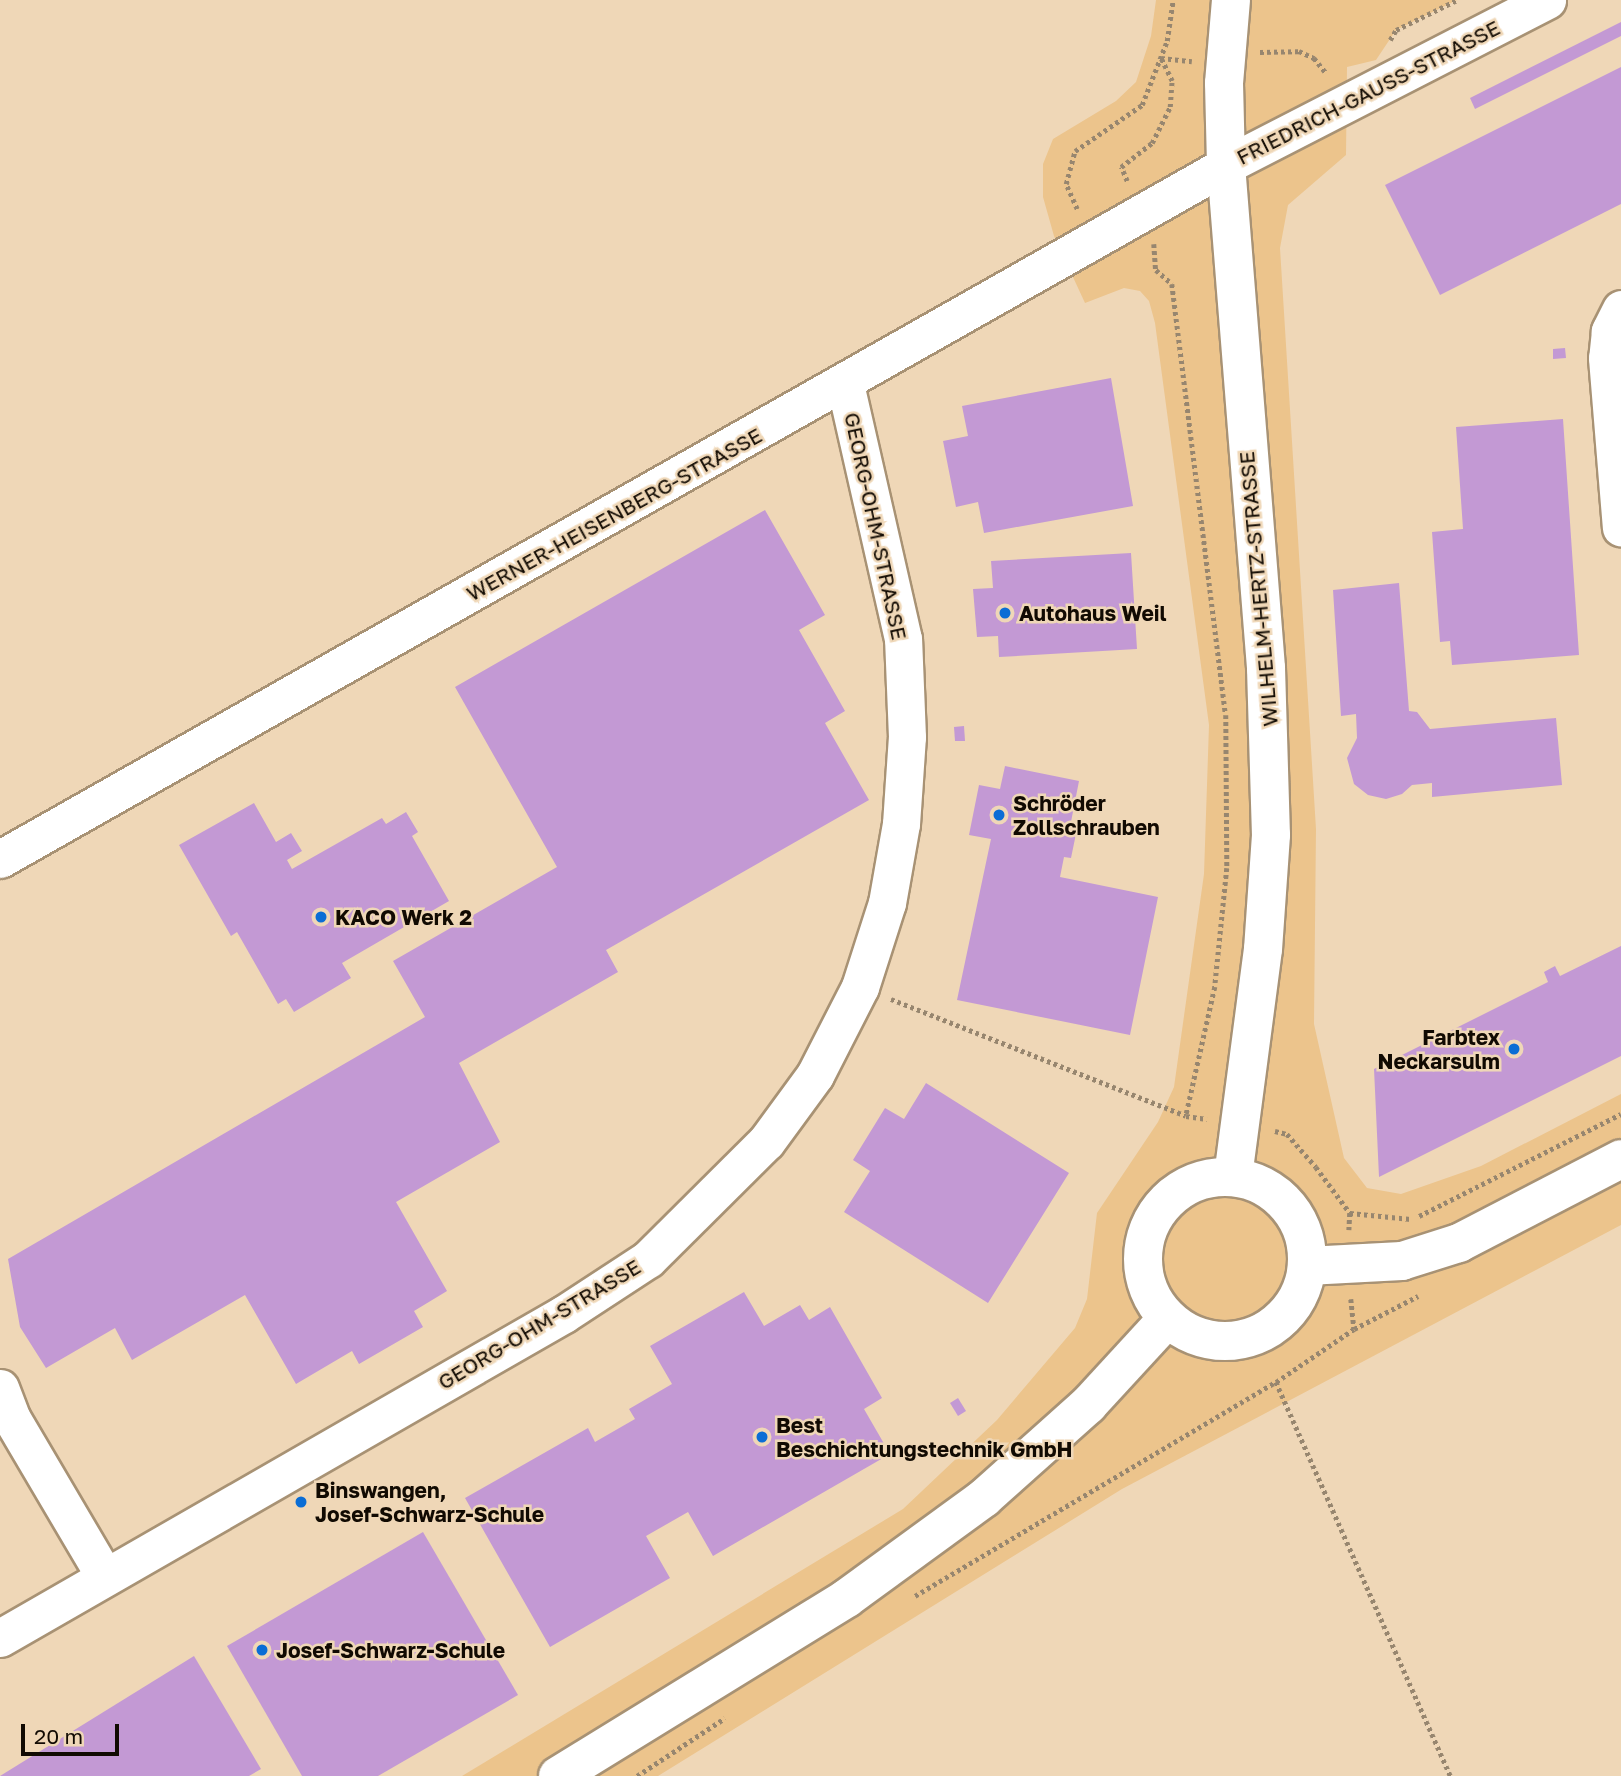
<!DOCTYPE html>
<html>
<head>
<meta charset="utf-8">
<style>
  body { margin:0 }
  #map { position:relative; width:1621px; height:1776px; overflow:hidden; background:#efd7b7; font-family:"Golos Text",sans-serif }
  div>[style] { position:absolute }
  .green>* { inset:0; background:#ecc48c }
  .building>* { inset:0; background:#c399d4 }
  .path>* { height:4.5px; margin-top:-2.25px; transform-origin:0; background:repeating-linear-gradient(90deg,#97866f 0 3.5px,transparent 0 7px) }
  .roads { filter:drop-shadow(2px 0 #a89274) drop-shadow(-2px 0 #a89274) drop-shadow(0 2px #a89274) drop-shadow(0 -2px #a89274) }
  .minor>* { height:37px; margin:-18.5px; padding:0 18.5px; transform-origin:18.5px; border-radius:18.5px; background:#fff }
  .major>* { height:38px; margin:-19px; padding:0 19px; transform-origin:19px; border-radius:19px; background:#fff }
  .major>.ring { margin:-19px; padding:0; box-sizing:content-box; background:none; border:38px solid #fff; border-radius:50% }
  .dots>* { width:19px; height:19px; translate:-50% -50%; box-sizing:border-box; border:4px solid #efd7b7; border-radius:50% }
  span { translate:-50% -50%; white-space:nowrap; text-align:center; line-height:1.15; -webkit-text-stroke:5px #efd7b7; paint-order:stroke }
  .street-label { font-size:21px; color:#110a02 }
  .poi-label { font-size:21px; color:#110a02; font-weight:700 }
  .left { translate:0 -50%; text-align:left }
  .right { translate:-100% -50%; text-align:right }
  .scale { position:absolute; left:21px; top:1724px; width:98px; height:32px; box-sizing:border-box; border:4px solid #110a02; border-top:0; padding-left:9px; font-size:21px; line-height:24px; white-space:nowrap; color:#110a02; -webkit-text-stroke:5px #efd7b7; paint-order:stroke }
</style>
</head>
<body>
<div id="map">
  <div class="green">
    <div style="clip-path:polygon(1156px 0,1457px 0,1396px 30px,1376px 60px,1347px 67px,1346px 155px,1288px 205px,1280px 248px,1316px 829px,1314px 1024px,1344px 1158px,1367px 1188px,1401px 1194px,1481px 1166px,1621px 1094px,1621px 1225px,1122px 1489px,658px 1776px,462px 1776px,903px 1509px,997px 1420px,1075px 1328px,1087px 1299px,1097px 1213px,1158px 1122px,1174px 1087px,1204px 874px,1209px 725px,1155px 323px,1149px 301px,1140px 291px,1124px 288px,1085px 303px,1054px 236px,1043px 197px,1043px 164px,1053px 139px,1116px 101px,1136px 82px,1151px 36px)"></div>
  </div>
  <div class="building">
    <div style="clip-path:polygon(1621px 22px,1621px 36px,1475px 109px,1470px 98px)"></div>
    <div style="clip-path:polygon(1621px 67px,1621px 204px,1440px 295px,1385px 185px)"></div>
    <div style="clip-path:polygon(1565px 348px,1566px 358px,1553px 359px,1553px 349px)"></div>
    <div style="clip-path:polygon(1111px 378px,1133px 506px,984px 533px,978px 502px,956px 507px,943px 441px,968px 436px,962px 406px)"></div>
    <div style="clip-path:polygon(1563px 419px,1579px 655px,1452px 665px,1450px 641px,1440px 642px,1432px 532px,1463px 529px,1456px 427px)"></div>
    <div style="clip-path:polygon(765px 510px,825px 615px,799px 630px,845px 711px,825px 723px,869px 800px,606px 950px,618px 972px,459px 1063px,500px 1142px,396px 1202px,447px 1291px,414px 1311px,423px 1327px,359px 1364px,352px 1351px,296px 1384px,245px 1295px,132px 1360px,115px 1328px,46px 1368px,20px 1327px,8px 1259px,425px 1017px,393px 961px,557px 867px,455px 687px)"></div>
    <div style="clip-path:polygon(1131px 553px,1137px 649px,999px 657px,998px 636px,977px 637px,973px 589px,993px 588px,991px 561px)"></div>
    <div style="clip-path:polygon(1399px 583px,1409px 711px,1417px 712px,1430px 729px,1556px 718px,1562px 785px,1432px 797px,1432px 783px,1412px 785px,1402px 794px,1386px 799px,1368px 795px,1354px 784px,1347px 758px,1357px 738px,1356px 714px,1341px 716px,1333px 590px)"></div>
    <div style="clip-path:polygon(964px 726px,965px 741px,955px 741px,954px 727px)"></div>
    <div style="clip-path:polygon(1005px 766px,1079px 781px,1070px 827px,1077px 829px,1071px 858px,1064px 857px,1060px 877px,1158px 897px,1130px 1035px,957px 1000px,991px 839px,969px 835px,979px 785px,1000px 789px)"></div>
    <div style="clip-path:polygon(254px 803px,276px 842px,291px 833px,302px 851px,287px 860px,292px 869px,382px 818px,386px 824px,406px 812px,418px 832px,412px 836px,449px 901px,342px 963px,351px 978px,294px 1012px,286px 999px,278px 1004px,237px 932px,231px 936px,179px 845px)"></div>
    <div style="clip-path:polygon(1621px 946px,1621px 1056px,1379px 1177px,1374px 1069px,1548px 982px,1544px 972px,1555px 966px,1560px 976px)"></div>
    <div style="clip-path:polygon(926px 1083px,1069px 1173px,988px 1303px,844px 1212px,870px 1171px,853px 1160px,885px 1108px,904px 1119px)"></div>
    <div style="clip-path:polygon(744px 1292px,764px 1326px,800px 1305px,809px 1320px,830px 1307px,882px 1398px,864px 1409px,890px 1454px,713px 1556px,688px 1512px,646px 1536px,670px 1578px,550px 1647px,465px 1498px,588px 1428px,595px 1442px,635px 1419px,629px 1409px,672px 1384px,650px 1346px)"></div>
    <div style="clip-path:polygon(958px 1398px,966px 1411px,958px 1416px,950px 1403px)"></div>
    <div style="clip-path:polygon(423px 1532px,518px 1695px,378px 1776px,302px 1776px,227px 1646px)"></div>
    <div style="clip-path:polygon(194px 1656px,261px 1769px,249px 1776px,0 1776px)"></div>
  </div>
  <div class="path">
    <div style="left:1390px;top:40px;width:12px;rotate:-59deg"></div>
    <div style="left:1396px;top:30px;width:68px;rotate:-26.2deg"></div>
    <div style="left:1260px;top:52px;width:39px;rotate:-1deg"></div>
    <div style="left:1299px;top:51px;width:17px;rotate:25deg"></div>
    <div style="left:1314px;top:58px;width:19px;rotate:51deg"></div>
    <div style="left:1161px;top:58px;width:31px;rotate:6deg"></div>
    <div style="left:1127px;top:181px;width:15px;rotate:-113deg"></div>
    <div style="left:1121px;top:167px;width:39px;rotate:-38deg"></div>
    <div style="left:1152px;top:143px;width:40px;rotate:-63.4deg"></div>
    <div style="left:1170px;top:107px;width:26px;rotate:-86deg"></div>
    <div style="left:1172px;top:81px;width:25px;rotate:-116deg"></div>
    <div style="left:1077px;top:209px;width:27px;rotate:-114deg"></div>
    <div style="left:1066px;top:184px;width:34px;rotate:-75deg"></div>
    <div style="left:1075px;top:151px;width:81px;rotate:-34.5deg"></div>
    <div style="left:1142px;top:105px;width:69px;rotate:-68.7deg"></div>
    <div style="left:1167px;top:41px;width:41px;rotate:-81.7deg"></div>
    <div style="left:1154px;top:244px;width:26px;rotate:86deg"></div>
    <div style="left:1156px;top:270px;width:21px;rotate:41deg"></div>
    <div style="left:1172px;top:284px;width:434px;rotate:82.9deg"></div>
    <div style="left:1226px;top:715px;width:153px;rotate:89.6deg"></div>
    <div style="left:1227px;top:868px;width:120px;rotate:95.8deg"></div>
    <div style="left:1215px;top:987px;width:132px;rotate:102.7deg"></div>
    <div style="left:1186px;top:1116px;width:21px;rotate:8deg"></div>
    <div style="left:891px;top:999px;width:317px;rotate:21.6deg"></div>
    <div style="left:1275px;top:1131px;width:12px;rotate:14deg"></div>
    <div style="left:1287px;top:1134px;width:44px;rotate:48.7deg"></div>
    <div style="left:1316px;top:1167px;width:57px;rotate:53.5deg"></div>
    <div style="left:1350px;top:1213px;width:17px;rotate:93deg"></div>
    <div style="left:1350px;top:1213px;width:61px;rotate:5.6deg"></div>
    <div style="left:1419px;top:1216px;width:226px;rotate:-26.8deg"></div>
    <div style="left:1351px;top:1299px;width:30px;rotate:84deg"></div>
    <div style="left:1276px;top:1382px;width:431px;rotate:66.1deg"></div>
    <div style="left:915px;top:1596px;width:420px;rotate:-30.7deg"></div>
    <div style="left:1276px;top:1382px;width:94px;rotate:-34.2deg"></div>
    <div style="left:1354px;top:1329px;width:72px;rotate:-27.3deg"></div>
    <div style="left:637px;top:1776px;width:105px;rotate:-33.4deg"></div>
  </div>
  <div class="roads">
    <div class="minor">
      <div style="left:1621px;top:309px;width:25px;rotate:117deg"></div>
      <div style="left:1610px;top:331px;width:27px;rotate:96deg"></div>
      <div style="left:1607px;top:358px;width:170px;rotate:85.3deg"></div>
      <div style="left:0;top:859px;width:1409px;rotate:-29.51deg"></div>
      <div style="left:1226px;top:165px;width:361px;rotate:-27.2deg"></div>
      <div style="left:0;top:1388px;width:33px;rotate:69deg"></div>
      <div style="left:12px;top:1419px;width:183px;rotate:59.5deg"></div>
      <div style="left:0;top:1638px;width:650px;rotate:-29.88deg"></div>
      <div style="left:564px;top:1314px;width:100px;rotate:-33.2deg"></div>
      <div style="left:648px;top:1259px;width:166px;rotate:-44.8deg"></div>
      <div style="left:766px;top:1142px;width:83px;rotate:-53.8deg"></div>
      <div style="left:815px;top:1075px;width:99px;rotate:-62.9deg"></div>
      <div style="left:860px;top:987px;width:88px;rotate:-72.2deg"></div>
      <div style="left:887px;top:903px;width:80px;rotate:-80deg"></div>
      <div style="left:901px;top:824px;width:87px;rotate:-86.1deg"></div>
      <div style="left:907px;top:737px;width:98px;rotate:-92.3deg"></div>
      <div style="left:903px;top:639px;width:262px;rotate:-102.8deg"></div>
    </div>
    <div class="major">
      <div style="left:1231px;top:0;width:83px;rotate:94.8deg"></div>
      <div style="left:1224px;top:83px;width:82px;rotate:88.6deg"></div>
      <div style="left:1226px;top:165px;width:505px;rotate:85.45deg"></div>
      <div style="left:1266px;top:668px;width:167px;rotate:88.3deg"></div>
      <div style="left:1271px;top:835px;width:114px;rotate:94deg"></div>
      <div style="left:1263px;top:949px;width:230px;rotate:97.5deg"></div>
      <div class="ring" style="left:1143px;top:1177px;width:126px;height:126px"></div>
      <div style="left:1307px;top:1266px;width:95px;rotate:-3deg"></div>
      <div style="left:1402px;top:1261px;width:60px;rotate:-17.5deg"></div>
      <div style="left:1459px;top:1243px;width:182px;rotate:-27.4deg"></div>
      <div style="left:558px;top:1776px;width:339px;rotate:-31.6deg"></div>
      <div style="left:847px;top:1598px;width:170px;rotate:-36.1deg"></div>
      <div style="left:984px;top:1498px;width:140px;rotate:-41.8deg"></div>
      <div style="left:1088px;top:1405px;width:117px;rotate:-47.4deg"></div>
    </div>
  </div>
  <div class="dots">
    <div style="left:1005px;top:613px;background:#0a6dd5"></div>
    <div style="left:999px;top:815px;background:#0a6dd5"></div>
    <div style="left:321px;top:917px;background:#0a6dd5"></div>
    <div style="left:1514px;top:1049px;background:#0a6dd5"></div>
    <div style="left:762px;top:1437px;background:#0a6dd5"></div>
    <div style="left:301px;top:1502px;background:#0a6dd5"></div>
    <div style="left:262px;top:1650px;background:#0a6dd5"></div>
  </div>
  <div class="street-label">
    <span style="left:1368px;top:92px;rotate:-27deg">FRIEDRICH-GAUSS-STRASSE</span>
    <span style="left:614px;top:514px;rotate:-29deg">WERNER-HEISENBERG-STRASSE</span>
    <span style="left:876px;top:526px;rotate:78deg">GEORG-OHM-STRASSE</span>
    <span style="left:1258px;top:589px;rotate:-95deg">WILHELM-HERTZ-STRASSE</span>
    <span style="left:539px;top:1324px;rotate:-31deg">GEORG-OHM-STRASSE</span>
  </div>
  <div class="poi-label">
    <span class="left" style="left:1019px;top:613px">Autohaus Weil</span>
    <span class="left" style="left:1013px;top:815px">Schröder<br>Zollschrauben</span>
    <span class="left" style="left:335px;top:917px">KACO Werk 2</span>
    <span class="right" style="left:1500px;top:1049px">Farbtex<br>Neckarsulm</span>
    <span class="left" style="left:776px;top:1437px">Best<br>Beschichtungstechnik GmbH</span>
    <span class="left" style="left:315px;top:1502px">Binswangen,<br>Josef-Schwarz-Schule</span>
    <span class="left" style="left:276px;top:1650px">Josef-Schwarz-Schule</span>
  </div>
  <div class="scale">20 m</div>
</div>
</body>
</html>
